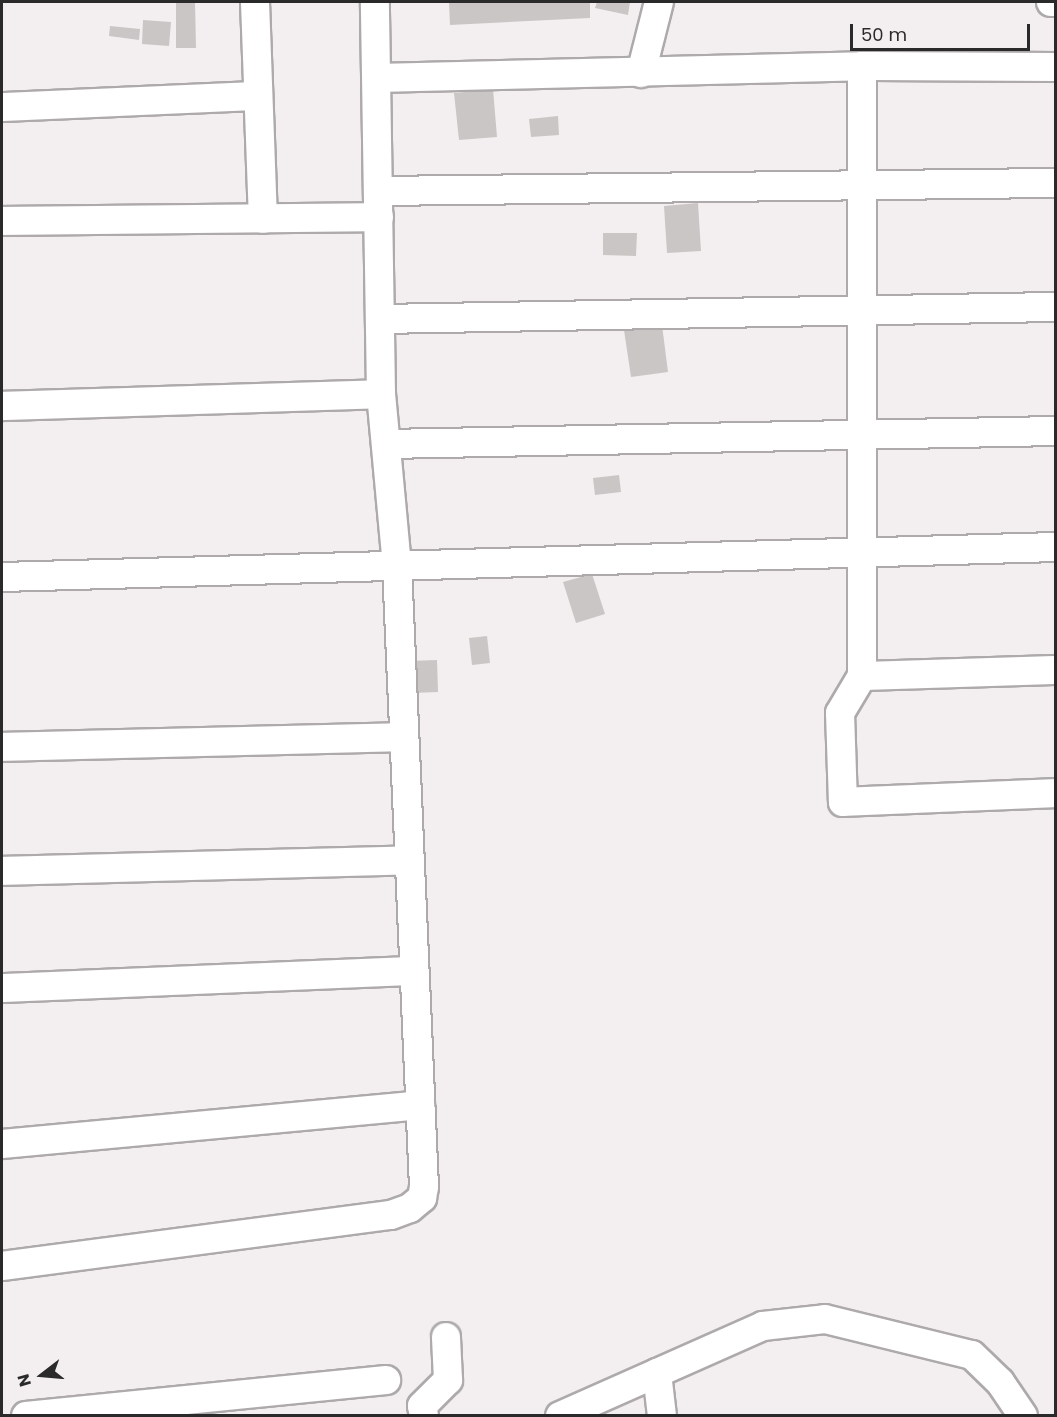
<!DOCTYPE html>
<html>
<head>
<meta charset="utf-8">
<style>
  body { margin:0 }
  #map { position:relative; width:1057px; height:1417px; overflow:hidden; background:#f3eff0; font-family:Poppins,sans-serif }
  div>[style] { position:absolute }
  .building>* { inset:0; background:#cac6c5 }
  .roads { filter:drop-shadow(2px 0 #aeaaab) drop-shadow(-2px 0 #aeaaab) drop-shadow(0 2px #aeaaab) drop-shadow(0 -2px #aeaaab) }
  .minor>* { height:28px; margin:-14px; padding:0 14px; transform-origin:14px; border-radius:14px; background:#fff }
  span { translate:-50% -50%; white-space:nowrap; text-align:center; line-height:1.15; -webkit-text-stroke:6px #f3eff0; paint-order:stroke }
  .frame { position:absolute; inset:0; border:3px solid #2b2a2a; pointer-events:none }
  .north { position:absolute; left:12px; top:1345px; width:60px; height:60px; -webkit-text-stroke:4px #f3eff0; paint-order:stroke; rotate:254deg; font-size:16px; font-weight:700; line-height:24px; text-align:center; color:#2b2a2a }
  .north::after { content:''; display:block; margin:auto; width:21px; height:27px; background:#2b2a2a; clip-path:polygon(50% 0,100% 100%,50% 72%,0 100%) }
  .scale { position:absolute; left:850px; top:24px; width:180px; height:27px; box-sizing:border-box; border:3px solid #2b2a2a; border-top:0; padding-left:8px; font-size:18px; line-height:21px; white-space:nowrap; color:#2b2a2a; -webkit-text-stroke:4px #f3eff0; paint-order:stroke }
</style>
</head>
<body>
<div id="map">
  <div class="building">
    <div style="clip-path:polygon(176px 2px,195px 2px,196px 48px,176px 48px)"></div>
    <div style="clip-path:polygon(449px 2px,590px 2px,590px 18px,450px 25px)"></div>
    <div style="clip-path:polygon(597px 2px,630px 2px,628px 15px,595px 8px)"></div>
    <div style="clip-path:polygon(143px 20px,171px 22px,169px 46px,142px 44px)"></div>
    <div style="clip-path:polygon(110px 26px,140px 29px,139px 40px,109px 36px)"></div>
    <div style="clip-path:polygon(493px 89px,497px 137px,459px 140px,454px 93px)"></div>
    <div style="clip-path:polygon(558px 116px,559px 135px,531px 137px,529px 119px)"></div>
    <div style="clip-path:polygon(698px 203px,701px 251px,667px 253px,664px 206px)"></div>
    <div style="clip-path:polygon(603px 233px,637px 233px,636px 256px,603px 255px)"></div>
    <div style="clip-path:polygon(662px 325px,668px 372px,631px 377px,624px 330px)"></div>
    <div style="clip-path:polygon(619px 475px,621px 492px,595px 495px,593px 478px)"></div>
    <div style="clip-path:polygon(592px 574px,605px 614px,576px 623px,563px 582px)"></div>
    <div style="clip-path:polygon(487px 636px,490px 663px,472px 665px,469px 638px)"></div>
    <div style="clip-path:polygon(437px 660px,438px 692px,411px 693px,410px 661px)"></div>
  </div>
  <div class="roads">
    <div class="minor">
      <div style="left:255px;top:2px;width:217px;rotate:87.9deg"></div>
      <div style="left:1051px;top:2px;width:5px"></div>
      <div style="left:862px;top:66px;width:610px;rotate:90deg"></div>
      <div style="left:862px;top:676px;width:43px;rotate:120.7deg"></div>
      <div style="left:840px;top:713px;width:89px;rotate:88.1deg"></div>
      <div style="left:843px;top:802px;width:213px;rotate:-2.4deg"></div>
      <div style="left:641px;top:73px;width:73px;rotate:-75.8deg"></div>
      <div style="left:377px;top:78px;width:485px;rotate:-1.4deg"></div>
      <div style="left:862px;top:66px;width:194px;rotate:0.3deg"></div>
      <div style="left:2px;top:107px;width:256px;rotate:-2.5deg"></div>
      <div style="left:378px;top:191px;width:678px;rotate:-0.68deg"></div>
      <div style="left:2px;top:221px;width:377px;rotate:-0.6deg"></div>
      <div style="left:380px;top:319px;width:676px;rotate:-1.02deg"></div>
      <div style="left:2px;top:406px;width:379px;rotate:-1.8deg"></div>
      <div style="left:386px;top:444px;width:670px;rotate:-1.11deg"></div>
      <div style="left:2px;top:577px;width:1054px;rotate:-1.63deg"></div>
      <div style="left:862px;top:676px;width:194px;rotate:-1.8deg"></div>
      <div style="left:2px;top:747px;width:402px;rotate:-1.4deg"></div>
      <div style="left:2px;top:871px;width:407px;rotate:-1.5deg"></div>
      <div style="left:2px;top:988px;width:412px;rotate:-2.4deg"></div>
      <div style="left:2px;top:1144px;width:420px;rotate:-5.3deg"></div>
      <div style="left:2px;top:1266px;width:392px;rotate:-7.5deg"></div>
      <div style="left:391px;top:1215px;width:20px;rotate:-20deg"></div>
      <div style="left:410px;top:1208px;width:16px;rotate:-40deg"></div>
      <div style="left:422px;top:1198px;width:11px;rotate:-80deg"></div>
      <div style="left:424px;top:1187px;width:622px;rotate:-92.49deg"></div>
      <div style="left:397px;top:566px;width:173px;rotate:-95.3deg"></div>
      <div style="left:381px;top:394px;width:392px;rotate:-90.9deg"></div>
      <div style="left:657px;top:1373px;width:43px;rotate:83.4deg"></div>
      <div style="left:26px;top:1416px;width:362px;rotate:-5.7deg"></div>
      <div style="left:424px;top:1416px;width:10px;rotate:-101deg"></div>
      <div style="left:422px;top:1406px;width:37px;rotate:-45deg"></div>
      <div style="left:448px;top:1380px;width:43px;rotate:-92.7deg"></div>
      <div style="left:560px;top:1416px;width:222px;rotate:-23.9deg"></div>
      <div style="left:763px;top:1326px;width:62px;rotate:-6.4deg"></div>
      <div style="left:825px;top:1319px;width:151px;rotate:13.8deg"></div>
      <div style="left:972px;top:1355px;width:39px;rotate:44deg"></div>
      <div style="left:1000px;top:1382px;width:41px;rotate:55.9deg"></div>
    </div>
  </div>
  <div class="frame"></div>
  <div class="north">N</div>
  <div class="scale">50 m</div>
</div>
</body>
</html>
